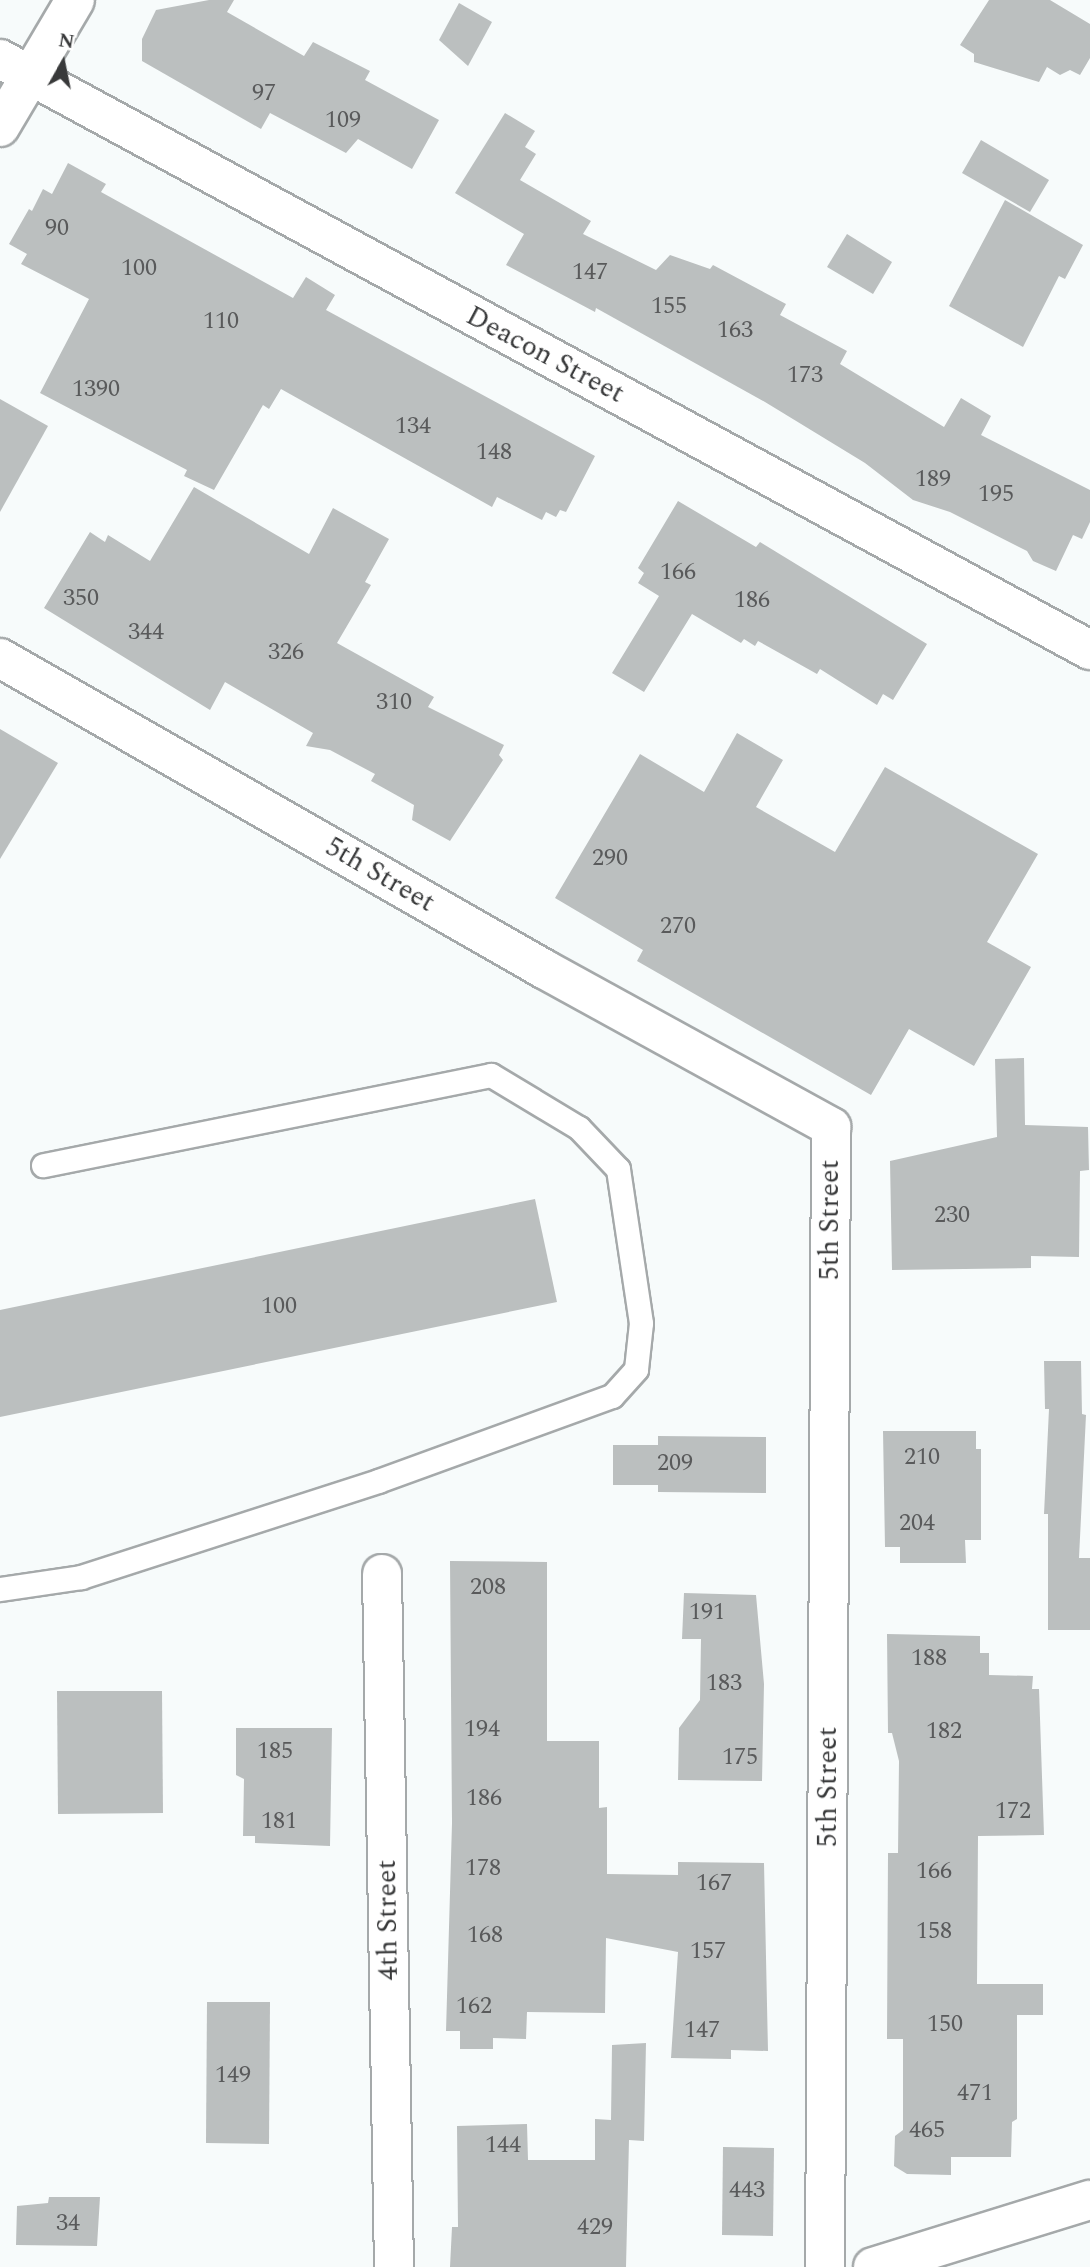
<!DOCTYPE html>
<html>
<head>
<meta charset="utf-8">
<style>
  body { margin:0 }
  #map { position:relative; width:1090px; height:2267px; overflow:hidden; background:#f7fbfb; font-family:Spectral,serif }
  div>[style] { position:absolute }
  .building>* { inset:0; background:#bbbfbf }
  .roads { filter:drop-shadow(2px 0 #a5a9aa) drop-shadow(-2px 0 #a5a9aa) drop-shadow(0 2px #a5a9aa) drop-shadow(0 -2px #a5a9aa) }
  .service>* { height:23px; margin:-11.5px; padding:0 11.5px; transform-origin:11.5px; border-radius:11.5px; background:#fff }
  .minor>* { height:38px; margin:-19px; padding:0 19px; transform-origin:19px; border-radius:19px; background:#fff }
  .secondary>* { height:38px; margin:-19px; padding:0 19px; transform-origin:19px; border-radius:19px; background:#fff }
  span { translate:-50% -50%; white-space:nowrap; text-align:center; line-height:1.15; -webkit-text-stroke:6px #fff; paint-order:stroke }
  .number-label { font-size:24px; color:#595a5b }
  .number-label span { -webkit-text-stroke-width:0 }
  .street-label { font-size:28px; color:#38393a }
  .north { position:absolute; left:28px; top:28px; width:70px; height:70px; -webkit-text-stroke:5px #fff; paint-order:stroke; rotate:9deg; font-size:19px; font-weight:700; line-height:28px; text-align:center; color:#38393a }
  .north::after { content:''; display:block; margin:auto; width:24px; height:32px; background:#38393a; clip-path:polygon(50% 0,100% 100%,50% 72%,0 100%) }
</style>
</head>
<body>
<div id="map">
  <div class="building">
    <div style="clip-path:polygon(209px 0,234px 0,227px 12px,304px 56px,313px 42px,370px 71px,365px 80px,439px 120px,412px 169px,358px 139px,346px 153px,270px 113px,261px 129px,142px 61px,142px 39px,156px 10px)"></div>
    <div style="clip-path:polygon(989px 0,1050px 0,1090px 24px,1090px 58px,1080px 75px,1070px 70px,1060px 75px,1047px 67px,1039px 82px,974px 62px,974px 54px,960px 45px)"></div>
    <div style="clip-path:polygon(459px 3px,492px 22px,468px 66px,439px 40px)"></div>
    <div style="clip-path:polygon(505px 113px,535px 131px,525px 147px,536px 154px,520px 180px,591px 221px,583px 234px,656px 270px,670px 255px,710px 269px,713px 265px,786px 304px,780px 315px,847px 351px,840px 364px,944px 427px,961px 398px,991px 416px,981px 435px,1090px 490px,1090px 522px,1082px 539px,1073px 535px,1056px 571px,1033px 561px,1027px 551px,950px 512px,913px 500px,865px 463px,765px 402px,596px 308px,595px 312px,506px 265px,524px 234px,455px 193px)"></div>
    <div style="clip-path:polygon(981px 140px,1049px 180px,1030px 212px,962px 173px)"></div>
    <div style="clip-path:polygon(68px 163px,106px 184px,101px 192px,293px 298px,306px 277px,335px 295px,326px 310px,595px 456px,566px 512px,560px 510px,556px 517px,546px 512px,542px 520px,497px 497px,492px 507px,281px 389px,269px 409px,263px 405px,214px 490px,184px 476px,187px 470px,40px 393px,89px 299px,21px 264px,27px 254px,9px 244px,29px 209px,32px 211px,43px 189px,52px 194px)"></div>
    <div style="clip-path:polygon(1005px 200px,1083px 245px,1065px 279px,1059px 276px,1023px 347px,949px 306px)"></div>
    <div style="clip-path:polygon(847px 234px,892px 262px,873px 294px,827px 267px)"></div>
    <div style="clip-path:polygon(0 399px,48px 426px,0 512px)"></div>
    <div style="clip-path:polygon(194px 487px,309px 554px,333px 508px,389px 539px,365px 582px,371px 585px,337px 643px,434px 697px,428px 707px,504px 745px,499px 755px,503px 760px,450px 841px,412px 820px,414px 805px,371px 781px,375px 774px,330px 750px,306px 746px,313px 733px,225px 682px,210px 710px,44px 608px,90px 532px,105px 542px,108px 535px,150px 561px)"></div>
    <div style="clip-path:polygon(678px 501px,756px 547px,760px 542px,927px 644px,893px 700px,883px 694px,877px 705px,820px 669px,817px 674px,758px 641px,755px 646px,744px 639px,741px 643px,692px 614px,644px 692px,612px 673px,659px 596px,638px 583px,644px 573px,638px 568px)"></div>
    <div style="clip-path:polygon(0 729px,58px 763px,0 859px)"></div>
    <div style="clip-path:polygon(737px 733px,783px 760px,756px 807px,835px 852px,885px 767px,1038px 854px,987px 942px,1031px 967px,974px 1066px,909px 1029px,871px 1095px,637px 961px,643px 950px,555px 898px,640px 754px,704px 792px)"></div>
    <div style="clip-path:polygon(1024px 1058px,1025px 1125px,1088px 1127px,1089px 1170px,1080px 1171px,1079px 1257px,1031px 1256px,1031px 1268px,892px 1270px,890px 1161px,997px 1137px,995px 1059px)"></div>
    <div style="clip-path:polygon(535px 1199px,557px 1302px,0 1417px,0 1310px)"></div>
    <div style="clip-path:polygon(1044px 1361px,1081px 1361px,1082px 1414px,1086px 1415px,1079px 1558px,1090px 1558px,1090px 1630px,1048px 1630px,1048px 1514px,1044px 1514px,1049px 1409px,1045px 1409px)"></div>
    <div style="clip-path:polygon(883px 1431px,976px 1431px,976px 1449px,981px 1449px,981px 1540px,965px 1540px,966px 1563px,900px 1563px,900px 1547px,885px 1547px)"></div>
    <div style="clip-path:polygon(658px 1436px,766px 1437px,766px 1493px,658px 1492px,658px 1485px,613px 1485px,613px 1445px,658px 1445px)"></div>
    <div style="clip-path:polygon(450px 1561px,547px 1562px,547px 1741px,599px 1741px,599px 1808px,607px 1807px,607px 1874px,678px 1875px,678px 1862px,764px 1863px,768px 2051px,731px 2050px,731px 2059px,671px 2058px,678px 1952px,606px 1938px,605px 2013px,527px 2012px,526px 2039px,493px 2038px,493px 2049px,460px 2049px,460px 2031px,446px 2031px,452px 1823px)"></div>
    <div style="clip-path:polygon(684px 1593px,756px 1595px,764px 1684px,762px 1781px,678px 1780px,679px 1728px,700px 1700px,701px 1639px,682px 1639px)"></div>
    <div style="clip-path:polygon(887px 1634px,980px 1636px,980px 1653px,989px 1653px,989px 1675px,1033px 1676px,1032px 1689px,1039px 1689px,1044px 1835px,978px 1836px,977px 1984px,1043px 1984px,1043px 2015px,1017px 2015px,1017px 2119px,1012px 2122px,1011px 2157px,951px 2157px,951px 2175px,907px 2174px,894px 2166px,895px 2136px,903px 2130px,903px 2039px,887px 2039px,888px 1853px,898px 1853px,899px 1761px,892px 1733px,888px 1733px)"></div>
    <div style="clip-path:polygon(57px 1691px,162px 1691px,163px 1813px,58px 1814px)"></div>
    <div style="clip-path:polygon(236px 1728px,332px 1728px,330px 1846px,255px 1843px,255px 1836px,243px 1836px,244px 1779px,236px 1775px)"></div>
    <div style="clip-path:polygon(207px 2002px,270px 2002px,269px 2144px,206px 2143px)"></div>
    <div style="clip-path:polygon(646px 2043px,644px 2141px,629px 2140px,626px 2267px,450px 2267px,452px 2227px,458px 2227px,457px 2126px,527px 2124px,528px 2160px,595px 2160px,595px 2119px,611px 2120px,612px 2045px)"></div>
    <div style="clip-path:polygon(723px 2147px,774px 2148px,773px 2236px,722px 2235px)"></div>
    <div style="clip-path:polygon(49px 2197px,100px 2197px,97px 2246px,16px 2245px,17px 2206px,48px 2203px)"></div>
  </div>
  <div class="roads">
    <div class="service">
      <div style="left:0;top:1589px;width:82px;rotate:-8.4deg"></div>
      <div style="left:81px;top:1577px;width:312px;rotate:-17.9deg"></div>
      <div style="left:378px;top:1481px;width:249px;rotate:-20deg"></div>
      <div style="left:612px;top:1396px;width:36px;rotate:-48deg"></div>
      <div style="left:636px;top:1369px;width:46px;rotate:-83.8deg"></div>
      <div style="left:641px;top:1323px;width:156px;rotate:-98.5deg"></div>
      <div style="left:618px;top:1169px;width:57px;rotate:-133.6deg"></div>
      <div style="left:579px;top:1128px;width:103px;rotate:-148.9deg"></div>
      <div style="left:491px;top:1075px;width:457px;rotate:168.6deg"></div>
    </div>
    <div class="minor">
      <div style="left:0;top:59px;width:1240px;rotate:28.47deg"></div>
      <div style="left:0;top:658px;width:627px;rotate:29.76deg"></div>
      <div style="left:544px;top:969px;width:328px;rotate:28.8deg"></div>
      <div style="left:831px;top:1127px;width:1140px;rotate:90.3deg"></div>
      <div style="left:382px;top:1574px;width:693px;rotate:89.01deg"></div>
    </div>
    <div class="secondary">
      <div style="left:0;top:127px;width:147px;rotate:-59.4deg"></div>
      <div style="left:873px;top:2267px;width:227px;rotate:-17.2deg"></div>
    </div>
  </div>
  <div class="number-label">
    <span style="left:264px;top:94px">97</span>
    <span style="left:343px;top:121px">109</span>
    <span style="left:57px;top:229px">90</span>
    <span style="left:139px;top:269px">100</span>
    <span style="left:590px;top:273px">147</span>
    <span style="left:669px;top:307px">155</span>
    <span style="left:221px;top:322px">110</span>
    <span style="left:735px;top:331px">163</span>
    <span style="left:805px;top:376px">173</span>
    <span style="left:96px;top:390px">1390</span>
    <span style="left:413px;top:427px">134</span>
    <span style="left:494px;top:453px">148</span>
    <span style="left:933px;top:480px">189</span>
    <span style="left:996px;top:495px">195</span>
    <span style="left:678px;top:573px">166</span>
    <span style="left:81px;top:599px">350</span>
    <span style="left:752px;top:601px">186</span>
    <span style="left:146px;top:633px">344</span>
    <span style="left:286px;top:653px">326</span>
    <span style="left:394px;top:703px">310</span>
    <span style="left:610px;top:859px">290</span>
    <span style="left:678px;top:927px">270</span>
    <span style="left:952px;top:1216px">230</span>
    <span style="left:279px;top:1307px">100</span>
    <span style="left:922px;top:1458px">210</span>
    <span style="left:675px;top:1464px">209</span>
    <span style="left:917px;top:1524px">204</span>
    <span style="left:488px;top:1588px">208</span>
    <span style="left:707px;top:1613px">191</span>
    <span style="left:929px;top:1659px">188</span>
    <span style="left:724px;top:1684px">183</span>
    <span style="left:482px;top:1730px">194</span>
    <span style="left:944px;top:1732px">182</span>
    <span style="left:275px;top:1752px">185</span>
    <span style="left:740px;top:1758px">175</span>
    <span style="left:484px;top:1799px">186</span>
    <span style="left:1013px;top:1812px">172</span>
    <span style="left:279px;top:1822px">181</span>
    <span style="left:483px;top:1869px">178</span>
    <span style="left:934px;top:1872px">166</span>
    <span style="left:714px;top:1884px">167</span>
    <span style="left:934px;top:1932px">158</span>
    <span style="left:485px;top:1936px">168</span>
    <span style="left:708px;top:1952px">157</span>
    <span style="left:474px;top:2007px">162</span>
    <span style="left:945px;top:2025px">150</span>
    <span style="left:702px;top:2031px">147</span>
    <span style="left:233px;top:2076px">149</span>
    <span style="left:975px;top:2094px">471</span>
    <span style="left:927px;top:2131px">465</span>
    <span style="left:503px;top:2146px">144</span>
    <span style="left:747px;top:2191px">443</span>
    <span style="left:68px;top:2224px">34</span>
    <span style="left:595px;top:2228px">429</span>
  </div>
  <div class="street-label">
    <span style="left:545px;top:355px;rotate:28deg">Deacon Street</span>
    <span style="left:380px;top:875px;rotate:30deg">5th Street</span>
    <span style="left:830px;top:1220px;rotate:-90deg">5th Street</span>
    <span style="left:828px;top:1787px;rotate:-90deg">5th Street</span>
    <span style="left:388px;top:1920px;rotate:-91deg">4th Street</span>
  </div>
  <div class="north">N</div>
</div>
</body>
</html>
